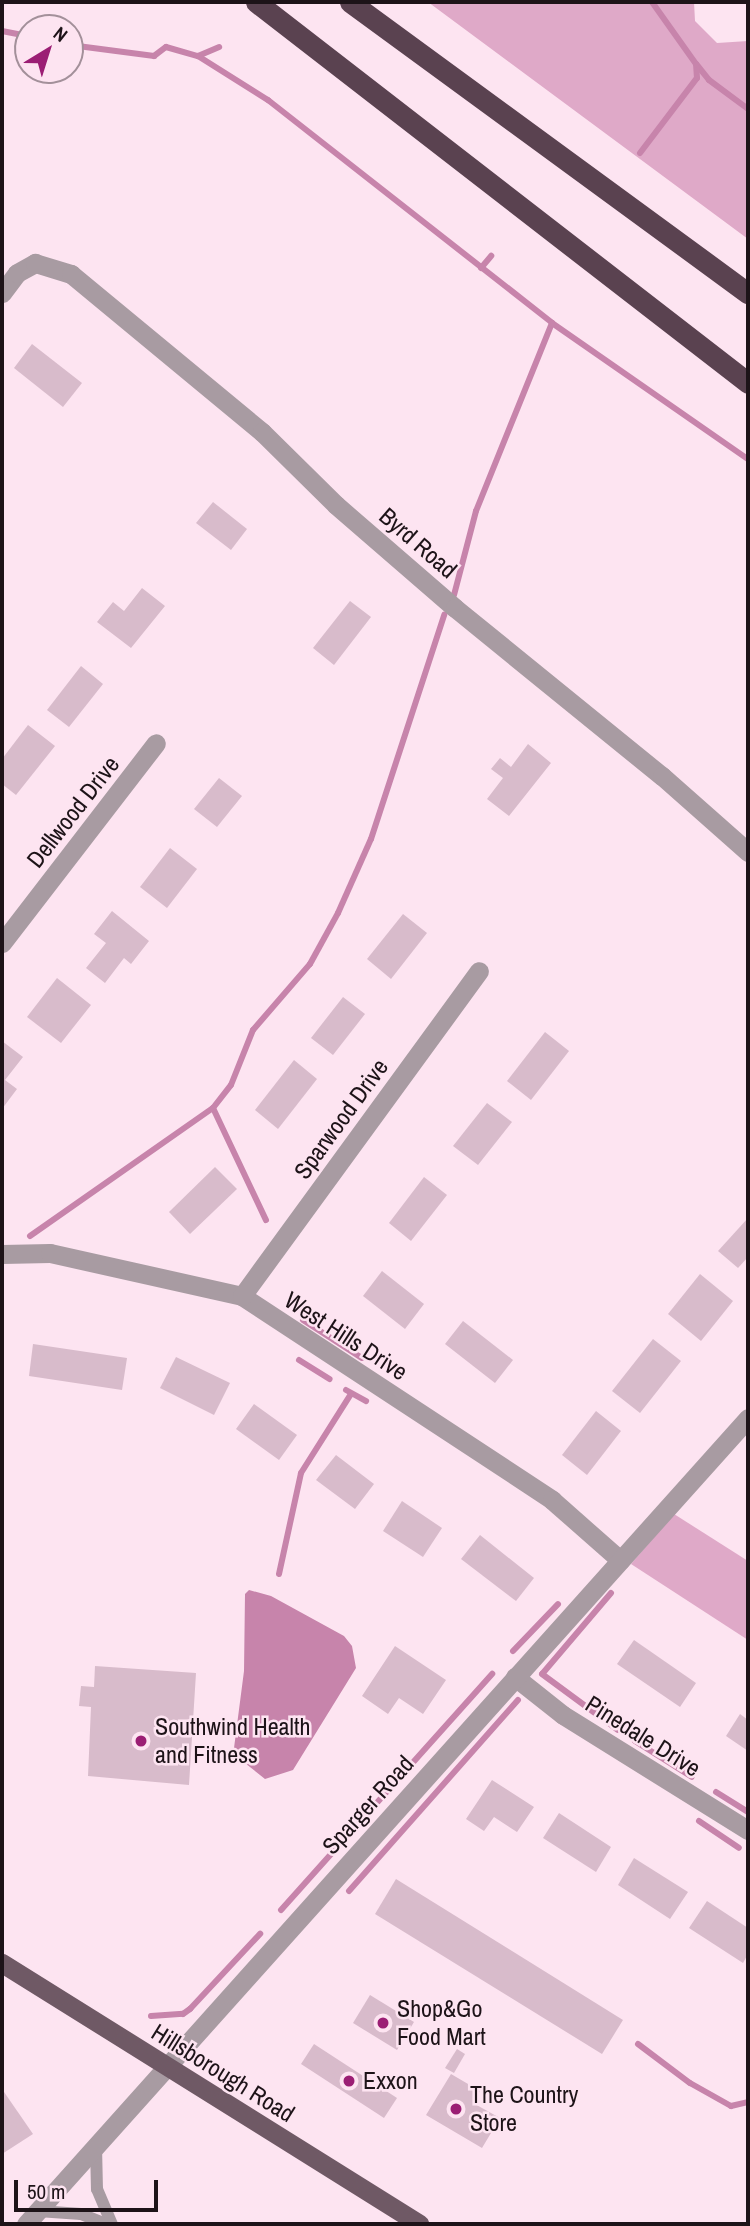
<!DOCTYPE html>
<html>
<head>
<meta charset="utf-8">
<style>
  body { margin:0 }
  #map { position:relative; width:750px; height:2226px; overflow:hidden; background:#fde4f1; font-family:"Archivo Narrow",sans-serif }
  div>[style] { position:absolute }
  .green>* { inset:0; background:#dfa9c8 }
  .water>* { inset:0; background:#c784ab }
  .stream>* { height:6px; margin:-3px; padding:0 3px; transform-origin:3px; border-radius:3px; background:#c784ab }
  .building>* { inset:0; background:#d8bbcb }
  .service>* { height:12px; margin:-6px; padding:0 6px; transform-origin:6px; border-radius:6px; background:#a89ba2 }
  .minor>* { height:19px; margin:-9.5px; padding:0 9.5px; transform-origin:9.5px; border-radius:9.5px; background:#a89ba2 }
  .tertiary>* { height:19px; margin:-9.5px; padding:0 9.5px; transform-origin:9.5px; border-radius:9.5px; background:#a89ba2 }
  .primary>* { height:19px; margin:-9.5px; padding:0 9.5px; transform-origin:9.5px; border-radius:9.5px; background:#6f5965 }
  .motorway>* { height:21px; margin:-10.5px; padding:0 10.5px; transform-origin:10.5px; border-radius:10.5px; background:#5a4250 }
  .dots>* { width:19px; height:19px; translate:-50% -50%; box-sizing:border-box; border:4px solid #fde4f1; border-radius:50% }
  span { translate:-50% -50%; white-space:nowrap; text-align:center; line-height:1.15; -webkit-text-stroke:5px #fde4f1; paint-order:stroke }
  .street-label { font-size:24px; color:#1d1318 }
  .poi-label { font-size:24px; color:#1d1318 }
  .left { translate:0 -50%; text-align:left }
  .frame { position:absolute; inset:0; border:4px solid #1d1318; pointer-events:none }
  .north { position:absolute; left:14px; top:14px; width:70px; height:70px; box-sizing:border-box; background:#fde4f1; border:2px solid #a3909a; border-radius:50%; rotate:38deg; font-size:19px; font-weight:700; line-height:28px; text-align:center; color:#1d1318 }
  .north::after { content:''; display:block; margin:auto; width:24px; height:32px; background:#9b1e74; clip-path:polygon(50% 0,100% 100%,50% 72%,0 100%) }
  .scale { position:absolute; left:14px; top:2180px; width:144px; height:32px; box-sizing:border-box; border:4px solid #1d1318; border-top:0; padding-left:9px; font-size:21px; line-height:24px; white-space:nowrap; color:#1d1318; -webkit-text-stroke:5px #fde4f1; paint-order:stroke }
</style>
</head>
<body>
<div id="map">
  <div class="green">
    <div style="clip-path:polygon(428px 2px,694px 2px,695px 21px,717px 43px,748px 41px,748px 239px)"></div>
    <div style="clip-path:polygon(674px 1514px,748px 1561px,748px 1640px,631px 1564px)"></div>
  </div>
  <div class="water">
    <div style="clip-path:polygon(249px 1590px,271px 1596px,344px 1636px,352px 1646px,356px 1668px,293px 1770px,265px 1779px,236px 1756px,234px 1748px,244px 1671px,245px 1594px)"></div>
  </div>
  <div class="stream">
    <div style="left:2px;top:31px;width:26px;rotate:11deg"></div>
    <div style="left:70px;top:45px;width:85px;rotate:7.5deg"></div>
    <div style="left:154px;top:56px;width:15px;rotate:-37deg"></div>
    <div style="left:166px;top:47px;width:33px;rotate:16deg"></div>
    <div style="left:198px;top:56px;width:23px;rotate:-23deg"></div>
    <div style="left:198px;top:56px;width:83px;rotate:32.2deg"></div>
    <div style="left:268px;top:100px;width:361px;rotate:38.1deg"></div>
    <div style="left:552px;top:323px;width:239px;rotate:34.8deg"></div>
    <div style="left:697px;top:65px;width:19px;rotate:51deg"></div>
    <div style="left:709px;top:80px;width:49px;rotate:36.6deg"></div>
    <div style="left:640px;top:153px;width:94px;rotate:-52.8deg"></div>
    <div style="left:697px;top:78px;width:14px;rotate:-94deg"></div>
    <div style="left:696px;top:64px;width:76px;rotate:-125.4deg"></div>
    <div style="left:481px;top:268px;width:16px;rotate:-50deg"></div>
    <div style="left:454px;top:595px;width:87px;rotate:-75.3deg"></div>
    <div style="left:476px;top:511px;width:203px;rotate:-68deg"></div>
    <div style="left:213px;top:1108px;width:124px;rotate:64.7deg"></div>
    <div style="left:30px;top:1236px;width:223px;rotate:-35deg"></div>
    <div style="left:213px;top:1108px;width:29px;rotate:-52deg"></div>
    <div style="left:231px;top:1085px;width:59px;rotate:-68.2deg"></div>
    <div style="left:253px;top:1030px;width:87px;rotate:-49.2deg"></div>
    <div style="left:310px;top:964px;width:58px;rotate:-61.2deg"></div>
    <div style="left:338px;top:913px;width:81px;rotate:-66deg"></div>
    <div style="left:371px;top:839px;width:236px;rotate:-71.9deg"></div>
    <div style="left:303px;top:1320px;width:70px;rotate:32.8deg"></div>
    <div style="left:299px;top:1360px;width:36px;rotate:32deg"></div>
    <div style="left:346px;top:1390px;width:23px;rotate:29deg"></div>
    <div style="left:279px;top:1574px;width:103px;rotate:-77.7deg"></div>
    <div style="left:301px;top:1473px;width:93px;rotate:-57.7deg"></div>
    <div style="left:611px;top:1593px;width:106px;rotate:130.4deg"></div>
    <div style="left:542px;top:1674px;width:94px;rotate:36.4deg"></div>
    <div style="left:513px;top:1651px;width:65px;rotate:-46.2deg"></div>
    <div style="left:635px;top:1741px;width:67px;rotate:32.3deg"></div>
    <div style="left:716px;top:1792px;width:38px;rotate:32deg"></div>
    <div style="left:699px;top:1821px;width:48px;rotate:34deg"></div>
    <div style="left:349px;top:1891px;width:255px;rotate:-48.5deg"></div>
    <div style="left:281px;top:1910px;width:317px;rotate:-48.2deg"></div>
    <div style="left:151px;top:2016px;width:32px;rotate:-4deg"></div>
    <div style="left:183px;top:2014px;width:9px;rotate:-36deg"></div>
    <div style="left:190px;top:2009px;width:103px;rotate:-47deg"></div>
    <div style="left:638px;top:2044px;width:65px;rotate:36.9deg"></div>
    <div style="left:690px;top:2083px;width:47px;rotate:29.3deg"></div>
    <div style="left:731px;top:2106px;width:17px;rotate:-13deg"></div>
  </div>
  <div class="building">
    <div style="clip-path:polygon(32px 344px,82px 383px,63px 407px,14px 368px)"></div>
    <div style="clip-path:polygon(213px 502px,247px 529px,231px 550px,196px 523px)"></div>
    <div style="clip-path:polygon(142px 588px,165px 606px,131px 648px,97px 622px,113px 602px,124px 611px)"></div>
    <div style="clip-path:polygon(350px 601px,371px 617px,334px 665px,313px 648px)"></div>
    <div style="clip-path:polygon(81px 666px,103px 684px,69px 727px,47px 710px)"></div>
    <div style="clip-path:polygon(28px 725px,55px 746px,16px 795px,2px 784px,2px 759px)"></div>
    <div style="clip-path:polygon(528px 744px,551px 763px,509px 816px,487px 799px,503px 778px,491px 769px,500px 758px,511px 767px)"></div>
    <div style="clip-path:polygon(219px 778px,242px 796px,217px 827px,194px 809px)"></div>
    <div style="clip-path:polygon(170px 848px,197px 869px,167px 908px,140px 887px)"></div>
    <div style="clip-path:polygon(112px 911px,149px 941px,131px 964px,124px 958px,105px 983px,86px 968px,106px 943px,94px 934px)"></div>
    <div style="clip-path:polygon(403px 914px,427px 933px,391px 979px,367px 959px)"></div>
    <div style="clip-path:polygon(57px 978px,91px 1005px,61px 1043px,27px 1017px)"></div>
    <div style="clip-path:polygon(343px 997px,365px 1014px,333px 1055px,311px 1038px)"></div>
    <div style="clip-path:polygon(545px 1032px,569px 1051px,531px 1100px,507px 1081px)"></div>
    <div style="clip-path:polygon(2px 1041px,23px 1057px,5px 1080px,17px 1089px,2px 1109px)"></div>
    <div style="clip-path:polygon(294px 1060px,317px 1079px,278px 1129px,255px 1110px)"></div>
    <div style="clip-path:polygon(487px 1103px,512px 1122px,478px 1165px,453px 1146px)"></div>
    <div style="clip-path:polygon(215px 1167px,237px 1189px,190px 1234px,169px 1212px)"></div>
    <div style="clip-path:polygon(424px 1177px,447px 1195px,411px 1241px,389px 1223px)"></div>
    <div style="clip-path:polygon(748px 1218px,748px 1257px,738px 1268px,718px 1251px)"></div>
    <div style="clip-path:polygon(382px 1271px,424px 1304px,405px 1329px,363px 1296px)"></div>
    <div style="clip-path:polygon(700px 1274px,733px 1301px,701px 1341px,668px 1314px)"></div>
    <div style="clip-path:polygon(463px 1321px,513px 1360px,495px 1383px,445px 1344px)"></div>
    <div style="clip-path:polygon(653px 1339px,681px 1361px,640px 1413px,612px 1391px)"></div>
    <div style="clip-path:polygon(33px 1344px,127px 1358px,122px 1390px,29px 1376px)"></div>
    <div style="clip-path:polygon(176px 1357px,230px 1383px,214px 1415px,160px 1388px)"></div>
    <div style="clip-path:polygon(254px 1404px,297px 1435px,279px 1460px,236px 1429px)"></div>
    <div style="clip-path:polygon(596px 1411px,621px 1431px,587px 1475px,562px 1455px)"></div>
    <div style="clip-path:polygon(336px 1455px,374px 1484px,355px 1509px,316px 1480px)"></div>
    <div style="clip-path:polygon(402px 1501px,442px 1528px,423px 1557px,383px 1531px)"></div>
    <div style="clip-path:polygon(480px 1535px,534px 1578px,516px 1601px,461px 1559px)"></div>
    <div style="clip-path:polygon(634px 1640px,696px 1683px,680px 1707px,617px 1664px)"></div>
    <div style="clip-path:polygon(395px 1646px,446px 1680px,423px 1714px,399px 1698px,388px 1714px,362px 1696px)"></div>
    <div style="clip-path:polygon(95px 1666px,196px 1673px,189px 1785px,88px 1776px,91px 1707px,79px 1706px,81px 1686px,94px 1687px)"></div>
    <div style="clip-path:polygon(740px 1714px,748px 1720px,748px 1751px,726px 1736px)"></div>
    <div style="clip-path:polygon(492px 1780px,534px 1807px,517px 1832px,494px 1817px,484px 1831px,466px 1819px)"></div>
    <div style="clip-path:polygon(559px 1813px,611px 1847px,596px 1872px,543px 1838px)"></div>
    <div style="clip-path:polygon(634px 1858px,688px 1892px,670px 1919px,618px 1885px)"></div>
    <div style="clip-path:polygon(396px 1879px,623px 2020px,602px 2054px,375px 1914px)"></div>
    <div style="clip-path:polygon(707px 1901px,748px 1928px,748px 1954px,743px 1963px,689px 1928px)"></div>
    <div style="clip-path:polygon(370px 1995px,414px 2022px,397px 2050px,353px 2023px)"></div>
    <div style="clip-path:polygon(314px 2044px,397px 2098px,384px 2118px,301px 2064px)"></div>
    <div style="clip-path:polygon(457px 2049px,465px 2054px,454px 2073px,445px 2068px)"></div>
    <div style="clip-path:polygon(451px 2074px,480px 2091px,473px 2103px,500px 2118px,482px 2148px,426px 2115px)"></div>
    <div style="clip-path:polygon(2px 2089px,33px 2134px,2px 2154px)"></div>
  </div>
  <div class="service">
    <div style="left:96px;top:2146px;width:43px;rotate:88.7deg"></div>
    <div style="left:97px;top:2189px;width:38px;rotate:67deg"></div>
    <div style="left:38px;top:2211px;width:43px;rotate:4deg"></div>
    <div style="left:81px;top:2214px;width:27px;rotate:22deg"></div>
  </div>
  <div class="minor">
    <div style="left:2px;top:293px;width:25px;rotate:-53deg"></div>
    <div style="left:17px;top:273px;width:21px;rotate:-29deg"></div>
    <div style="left:35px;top:263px;width:38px;rotate:17deg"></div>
    <div style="left:71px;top:274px;width:248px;rotate:39.6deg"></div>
    <div style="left:262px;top:432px;width:104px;rotate:44.6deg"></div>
    <div style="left:336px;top:505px;width:157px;rotate:40.9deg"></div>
    <div style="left:455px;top:608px;width:267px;rotate:39.1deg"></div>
    <div style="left:662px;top:776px;width:115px;rotate:41.5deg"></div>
    <div style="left:2px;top:943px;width:252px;rotate:-52.4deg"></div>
    <div style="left:2px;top:1254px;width:48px;rotate:-1.2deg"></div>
    <div style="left:50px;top:1253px;width:197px;rotate:12.6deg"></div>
    <div style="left:242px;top:1296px;width:371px;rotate:33.3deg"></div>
    <div style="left:552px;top:1500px;width:91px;rotate:41.4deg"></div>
    <div style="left:242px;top:1296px;width:402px;rotate:-53.9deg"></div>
    <div style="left:515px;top:1677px;width:61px;rotate:38.4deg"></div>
    <div style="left:563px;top:1715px;width:218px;rotate:31.9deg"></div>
  </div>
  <div class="tertiary">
    <div style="left:26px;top:2224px;width:1082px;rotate:-48.15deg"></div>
  </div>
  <div class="primary">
    <div style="left:2px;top:1963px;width:492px;rotate:32deg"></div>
  </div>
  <div class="motorway">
    <div style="left:256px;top:2px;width:622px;rotate:37.75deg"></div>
    <div style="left:350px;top:2px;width:493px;rotate:36.2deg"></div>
  </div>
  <div class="dots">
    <div style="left:141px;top:1741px;background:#9b1e74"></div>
    <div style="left:383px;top:2023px;background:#9b1e74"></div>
    <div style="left:349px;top:2081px;background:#9b1e74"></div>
    <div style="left:456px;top:2109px;background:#9b1e74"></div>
  </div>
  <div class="street-label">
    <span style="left:418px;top:543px;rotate:41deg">Byrd Road</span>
    <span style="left:73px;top:812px;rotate:-52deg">Dellwood Drive</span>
    <span style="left:341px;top:1119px;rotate:-54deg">Sparwood Drive</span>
    <span style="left:346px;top:1336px;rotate:33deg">West Hills Drive</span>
    <span style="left:643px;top:1736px;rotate:32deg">Pinedale Drive</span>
    <span style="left:368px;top:1805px;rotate:-48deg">Sparger Road</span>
    <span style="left:223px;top:2073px;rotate:32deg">Hillsborough Road</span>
  </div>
  <div class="poi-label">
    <span class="left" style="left:155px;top:1741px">Southwind Health<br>and Fitness</span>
    <span class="left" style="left:397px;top:2023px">Shop&amp;Go<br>Food Mart</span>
    <span class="left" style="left:363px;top:2081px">Exxon</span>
    <span class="left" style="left:470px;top:2109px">The Country<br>Store</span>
  </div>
  <div class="frame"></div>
  <div class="north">N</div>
  <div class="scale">50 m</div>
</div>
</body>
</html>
